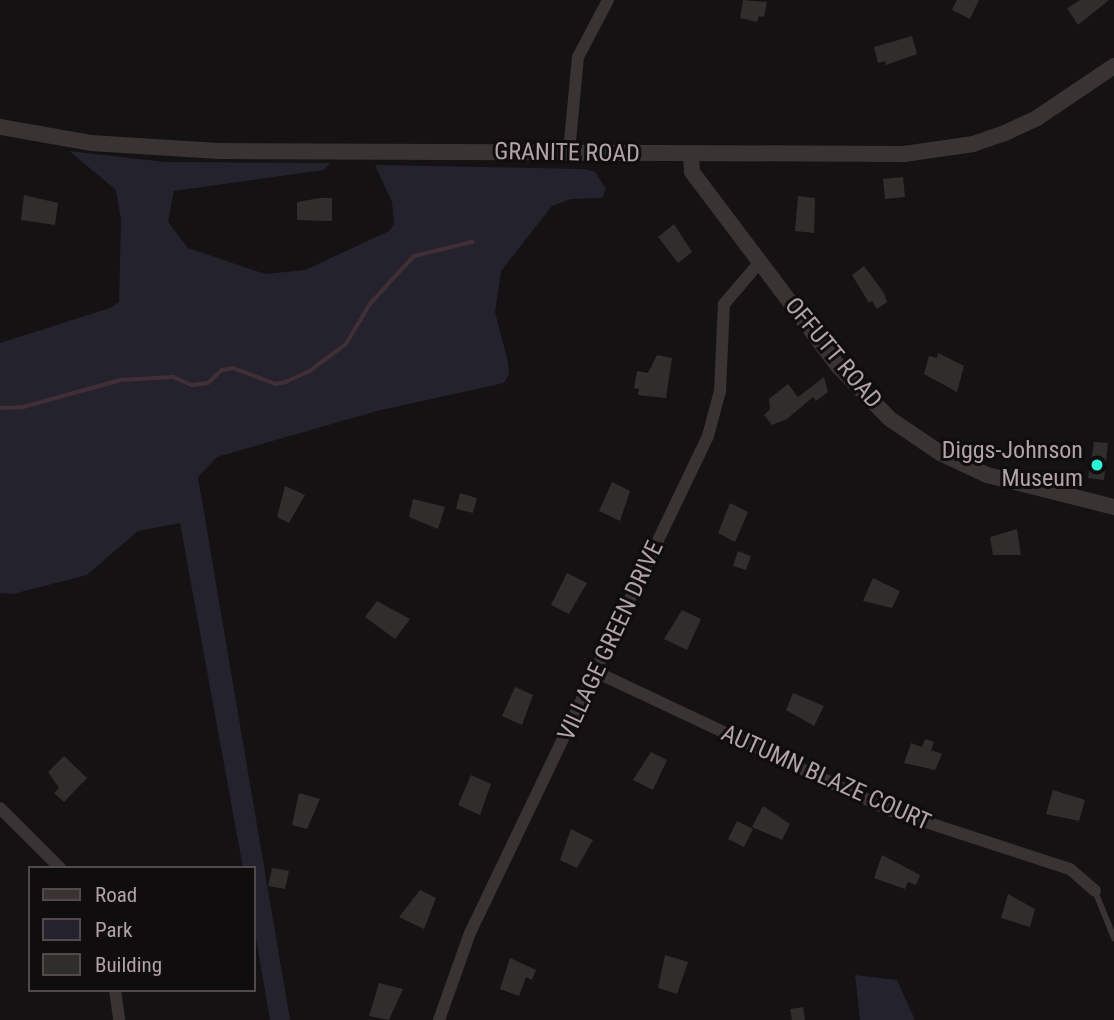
<!DOCTYPE html>
<html>
<head>
<meta charset="utf-8">
<style>
  body { margin:0 }
  #map { position:relative; width:1114px; height:1020px; overflow:hidden; background:#141212; font-family:"Roboto Condensed",sans-serif }
  div>[style] { position:absolute }
  .green>* { inset:0; background:#24222c }
  .stream>* { height:3.5px; margin:-1.75px; padding:0 1.75px; transform-origin:1.75px; border-radius:1.75px; background:#412f36 }
  .building>* { inset:0; background:#302e2d }
  .service>* { height:6px; margin:-3px; padding:0 3px; transform-origin:3px; border-radius:3px; background:#393333 }
  .minor>* { height:12px; margin:-6px; padding:0 6px; transform-origin:6px; border-radius:6px; background:#393333 }
  .tertiary>* { height:16px; margin:-8px; padding:0 8px; transform-origin:8px; border-radius:8px; background:#393333 }
  .dots>* { width:19px; height:19px; translate:-50% -50%; box-sizing:border-box; border:4px solid #0f0d0d; border-radius:50% }
  span { translate:-50% -50%; white-space:nowrap; text-align:center; line-height:1.15; -webkit-text-stroke:6px #0f0d0d; paint-order:stroke }
  .street-label { font-size:24px; color:#b4a3a6 }
  .poi-label { font-size:24px; color:#b4a3a6 }
  .right { translate:-100% -50%; text-align:right }
  .legend { position:absolute; left:28px; top:866px; width:228px; height:126px; box-sizing:border-box; background:#0f0d0d; border:2px solid #51494a; margin:0; padding:9px 12px; list-style:none; font-size:21px; color:#b4a3a6 }
  .legend li { display:flex; align-items:center; gap:14px; height:35px }
  .legend b { width:35px; border:2px solid #51494a }
</style>
</head>
<body>
<div id="map">
  <div class="green">
    <div style="clip-path:polygon(69px 151px,165px 162px,330px 163px,324px 170px,174px 191px,168px 222px,188px 248px,265px 274px,305px 270px,389px 231px,394px 224px,392px 202px,375px 165px,585px 169px,595px 172px,606px 189px,602px 198px,571px 199px,552px 206px,501px 271px,495px 312px,508px 362px,509px 374px,504px 383px,377px 411px,217px 457px,198px 477px,290px 1020px,270px 1020px,254px 927px,254px 868px,243px 868px,180px 523px,138px 531px,87px 575px,13px 594px,0 593px,0 343px,110px 308px,119px 302px,121px 220px,116px 190px)"></div>
    <div style="clip-path:polygon(855px 975px,897px 980px,915px 1020px,860px 1020px)"></div>
  </div>
  <div class="stream">
    <div style="left:0;top:408px;width:23px;rotate:-2deg"></div>
    <div style="left:23px;top:407px;width:102px;rotate:-15.4deg"></div>
    <div style="left:121px;top:380px;width:52px;rotate:-3.3deg"></div>
    <div style="left:173px;top:377px;width:21px;rotate:23deg"></div>
    <div style="left:192px;top:385px;width:16px;rotate:-7deg"></div>
    <div style="left:208px;top:383px;width:19px;rotate:-43deg"></div>
    <div style="left:222px;top:370px;width:11px;rotate:-10deg"></div>
    <div style="left:233px;top:368px;width:46px;rotate:20.4deg"></div>
    <div style="left:276px;top:384px;width:10px;rotate:-11deg"></div>
    <div style="left:286px;top:382px;width:26px;rotate:-25deg"></div>
    <div style="left:310px;top:371px;width:45px;rotate:-36.9deg"></div>
    <div style="left:346px;top:344px;width:47px;rotate:-59deg"></div>
    <div style="left:370px;top:304px;width:65px;rotate:-47.5deg"></div>
    <div style="left:414px;top:256px;width:60px;rotate:-13.6deg"></div>
  </div>
  <div class="building">
    <div style="clip-path:polygon(743px 0,767px 2px,764px 17px,759px 16px,757px 22px,740px 18px)"></div>
    <div style="clip-path:polygon(957px 0,979px 0,970px 19px,952px 10px)"></div>
    <div style="clip-path:polygon(1080px 0,1109px 0,1078px 25px,1067px 8px)"></div>
    <div style="clip-path:polygon(912px 36px,917px 54px,886px 65px,885px 61px,878px 63px,874px 47px)"></div>
    <div style="clip-path:polygon(903px 177px,905px 197px,885px 199px,883px 179px)"></div>
    <div style="clip-path:polygon(24px 195px,58px 203px,55px 225px,21px 220px)"></div>
    <div style="clip-path:polygon(798px 196px,815px 198px,814px 233px,795px 231px)"></div>
    <div style="clip-path:polygon(320px 198px,332px 198px,332px 221px,297px 220px,297px 202px)"></div>
    <div style="clip-path:polygon(674px 224px,692px 252px,678px 263px,658px 237px)"></div>
    <div style="clip-path:polygon(864px 266px,884px 293px,887px 302px,877px 309px,872px 301px,869px 303px,852px 275px)"></div>
    <div style="clip-path:polygon(938px 353px,964px 366px,957px 392px,924px 374px,929px 356px,937px 358px)"></div>
    <div style="clip-path:polygon(657px 355px,672px 358px,666px 398px,638px 395px,639px 389px,634px 388px,637px 371px,648px 373px)"></div>
    <div style="clip-path:polygon(824px 377px,828px 392px,816px 401px,813px 397px,787px 419px,772px 425px,764px 415px,770px 409px,769px 399px,788px 384px,798px 397px)"></div>
    <div style="clip-path:polygon(1094px 442px,1108px 443px,1104px 480px,1088px 478px)"></div>
    <div style="clip-path:polygon(612px 482px,630px 491px,620px 521px,599px 511px)"></div>
    <div style="clip-path:polygon(285px 486px,305px 495px,289px 523px,277px 517px)"></div>
    <div style="clip-path:polygon(460px 493px,477px 498px,473px 513px,456px 509px)"></div>
    <div style="clip-path:polygon(413px 499px,445px 507px,438px 529px,409px 517px)"></div>
    <div style="clip-path:polygon(730px 503px,748px 512px,735px 542px,718px 533px)"></div>
    <div style="clip-path:polygon(1017px 529px,1021px 555px,993px 555px,990px 537px)"></div>
    <div style="clip-path:polygon(738px 551px,751px 556px,746px 570px,733px 566px)"></div>
    <div style="clip-path:polygon(567px 573px,587px 583px,569px 614px,551px 605px)"></div>
    <div style="clip-path:polygon(873px 578px,900px 591px,892px 608px,863px 601px)"></div>
    <div style="clip-path:polygon(377px 601px,410px 619px,395px 639px,365px 617px)"></div>
    <div style="clip-path:polygon(682px 610px,701px 619px,687px 650px,664px 639px)"></div>
    <div style="clip-path:polygon(515px 687px,533px 695px,522px 725px,502px 716px)"></div>
    <div style="clip-path:polygon(793px 693px,824px 706px,814px 726px,786px 710px)"></div>
    <div style="clip-path:polygon(925px 739px,934px 742px,931px 750px,942px 754px,935px 770px,904px 763px,911px 743px,922px 747px)"></div>
    <div style="clip-path:polygon(651px 752px,667px 760px,653px 790px,633px 780px)"></div>
    <div style="clip-path:polygon(64px 756px,87px 778px,64px 802px,54px 793px,59px 788px,48px 772px)"></div>
    <div style="clip-path:polygon(471px 775px,491px 784px,480px 815px,458px 805px)"></div>
    <div style="clip-path:polygon(1053px 790px,1085px 800px,1079px 821px,1046px 814px)"></div>
    <div style="clip-path:polygon(299px 793px,320px 799px,307px 829px,292px 825px)"></div>
    <div style="clip-path:polygon(763px 806px,790px 824px,782px 840px,752px 827px)"></div>
    <div style="clip-path:polygon(737px 821px,753px 829px,744px 847px,728px 839px)"></div>
    <div style="clip-path:polygon(571px 829px,593px 840px,577px 868px,560px 860px)"></div>
    <div style="clip-path:polygon(882px 855px,920px 875px,916px 885px,908px 882px,905px 889px,874px 878px)"></div>
    <div style="clip-path:polygon(272px 868px,289px 871px,285px 889px,268px 886px)"></div>
    <div style="clip-path:polygon(420px 890px,436px 898px,424px 929px,399px 917px)"></div>
    <div style="clip-path:polygon(1008px 894px,1035px 909px,1030px 927px,1001px 918px)"></div>
    <div style="clip-path:polygon(665px 955px,688px 962px,677px 994px,658px 988px)"></div>
    <div style="clip-path:polygon(510px 958px,536px 970px,532px 980px,526px 977px,519px 996px,500px 989px)"></div>
    <div style="clip-path:polygon(379px 983px,403px 989px,389px 1020px,369px 1016px)"></div>
    <div style="clip-path:polygon(803px 1007px,805px 1020px,792px 1020px,790px 1009px)"></div>
  </div>
  <div class="service">
    <div style="left:1095px;top:891px;width:51px;rotate:68deg"></div>
  </div>
  <div class="minor">
    <div style="left:569px;top:152px;width:95px;rotate:-84.6deg"></div>
    <div style="left:578px;top:57px;width:64px;rotate:-62.2deg"></div>
    <div style="left:596px;top:672px;width:324px;rotate:25.2deg"></div>
    <div style="left:889px;top:810px;width:190px;rotate:18.1deg"></div>
    <div style="left:1070px;top:869px;width:33px;rotate:41deg"></div>
    <div style="left:0;top:808px;width:85px;rotate:45deg"></div>
    <div style="left:115px;top:990px;width:30px;rotate:82deg"></div>
    <div style="left:439px;top:1020px;width:92px;rotate:-70.4deg"></div>
    <div style="left:470px;top:933px;width:551px;rotate:-64.41deg"></div>
    <div style="left:708px;top:436px;width:47px;rotate:-75.1deg"></div>
    <div style="left:720px;top:391px;width:87px;rotate:-87.4deg"></div>
    <div style="left:724px;top:304px;width:55px;rotate:-49.4deg"></div>
  </div>
  <div class="tertiary">
    <div style="left:0;top:127px;width:92px;rotate:10deg"></div>
    <div style="left:91px;top:143px;width:128px;rotate:3.6deg"></div>
    <div style="left:219px;top:151px;width:685px;rotate:0.25deg"></div>
    <div style="left:904px;top:154px;width:70px;rotate:-8.2deg"></div>
    <div style="left:973px;top:144px;width:34px;rotate:-19deg"></div>
    <div style="left:1005px;top:133px;width:35px;rotate:-25deg"></div>
    <div style="left:1037px;top:118px;width:93px;rotate:-34deg"></div>
    <div style="left:691px;top:156px;width:16px;rotate:86deg"></div>
    <div style="left:692px;top:172px;width:243px;rotate:53deg"></div>
    <div style="left:838px;top:366px;width:74px;rotate:45.5deg"></div>
    <div style="left:890px;top:419px;width:60px;rotate:34.2deg"></div>
    <div style="left:940px;top:453px;width:52px;rotate:25.1deg"></div>
    <div style="left:987px;top:475px;width:131px;rotate:14.1deg"></div>
  </div>
  <div class="dots">
    <div style="left:1097px;top:465px;background:#2bf3d4"></div>
  </div>
  <div class="street-label">
    <span style="left:567px;top:153px;rotate:1deg">GRANITE ROAD</span>
    <span style="left:833px;top:353px;rotate:50deg">OFFUTT ROAD</span>
    <span style="left:611px;top:641px;rotate:-65deg">VILLAGE GREEN DRIVE</span>
    <span style="left:826px;top:778px;rotate:24deg">AUTUMN BLAZE COURT</span>
  </div>
  <div class="poi-label">
    <span class="right" style="left:1083px;top:465px">Diggs-Johnson<br>Museum</span>
  </div>
  <ul class="legend">
  <li><b style="height:9px;background:#393333"></b>Road</li>
  <li><b style="height:19px;background:#24222c"></b>Park</li>
  <li><b style="height:19px;background:#302e2d"></b>Building</li>
  </ul>
</div>
</body>
</html>
